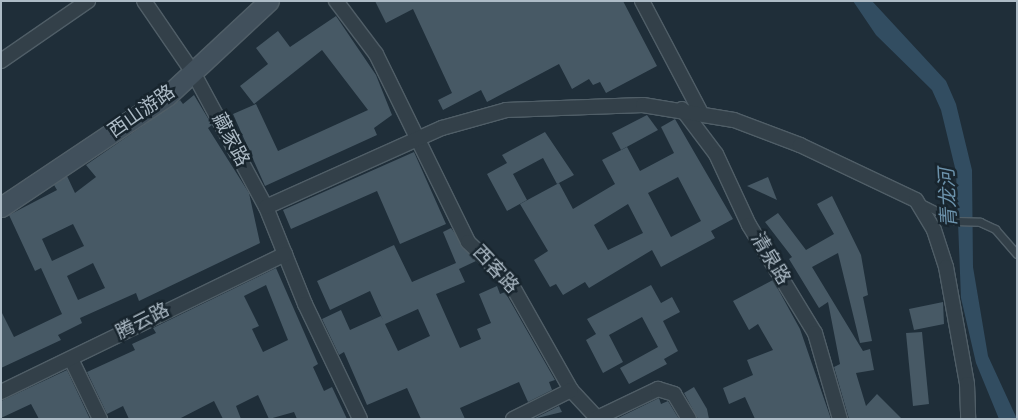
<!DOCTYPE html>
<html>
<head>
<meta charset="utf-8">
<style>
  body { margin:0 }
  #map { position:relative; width:1018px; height:420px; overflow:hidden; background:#1f2e39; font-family:Karla,"Noto Sans SC",sans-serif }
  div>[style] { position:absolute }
  .water>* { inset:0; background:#324d61 }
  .building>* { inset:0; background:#475965 }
  .roads { filter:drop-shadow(1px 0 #505e67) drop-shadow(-1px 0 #505e67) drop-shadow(0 1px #505e67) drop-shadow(0 -1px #505e67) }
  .lane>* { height:7px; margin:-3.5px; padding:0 3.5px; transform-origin:3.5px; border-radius:3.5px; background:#334049 }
  .street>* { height:14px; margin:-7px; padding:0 7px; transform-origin:7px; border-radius:7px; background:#334049 }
  .secondary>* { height:19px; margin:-9.5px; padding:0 9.5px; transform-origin:9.5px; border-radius:9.5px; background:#41505c }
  span { translate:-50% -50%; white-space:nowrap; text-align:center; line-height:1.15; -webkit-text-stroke:5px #18252e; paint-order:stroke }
  .street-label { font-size:19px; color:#adbbc6 }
  .water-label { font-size:20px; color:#6c92ab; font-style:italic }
  .frame { position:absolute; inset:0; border:2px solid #adbbc6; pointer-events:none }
</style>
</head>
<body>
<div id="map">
  <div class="water">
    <div style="clip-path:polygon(853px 1px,872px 1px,946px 81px,956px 104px,972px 170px,973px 267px,988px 356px,1017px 419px,999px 419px,976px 363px,961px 298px,956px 172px,941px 110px,932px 90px,876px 35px)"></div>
  </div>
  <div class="building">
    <div style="clip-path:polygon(375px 1px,623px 1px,657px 66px,606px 93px,600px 82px,593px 85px,589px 79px,572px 89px,559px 64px,487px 102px,481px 90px,443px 110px,438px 100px,452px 93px,413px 9px,386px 23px)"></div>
    <div style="clip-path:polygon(336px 16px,376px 75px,392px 115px,374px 128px,377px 135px,265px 186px,233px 114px,256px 104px,278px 151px,368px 110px,322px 50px,254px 104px,240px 86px,268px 64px,256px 48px,278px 31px,290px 47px)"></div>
    <div style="clip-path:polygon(evenodd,194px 95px,212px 125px,208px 128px,249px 193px,260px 243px,139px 301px,136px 293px,80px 318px,82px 323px,58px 335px,61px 340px,1px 368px,1px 311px,14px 337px,62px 314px,41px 268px,35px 271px,9px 215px,57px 190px,54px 185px,67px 176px,75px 193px,96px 177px,86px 165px,180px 100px,183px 104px,194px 95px,73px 224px,84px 246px,52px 261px,42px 239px,73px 224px,194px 95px,93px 263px,105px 288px,78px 300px,67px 276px,93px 263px)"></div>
    <div style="clip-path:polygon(647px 115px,658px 130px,621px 150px,612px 133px)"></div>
    <div style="clip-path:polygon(evenodd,675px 119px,733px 219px,711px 231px,715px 238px,661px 267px,652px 250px,589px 288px,585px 282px,563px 295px,556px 284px,550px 287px,534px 260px,548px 251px,520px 204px,559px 183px,573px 209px,615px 184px,602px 160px,627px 147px,640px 171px,674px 153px,661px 127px,675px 119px,678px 177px,701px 221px,671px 237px,648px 193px,678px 177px,675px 119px,628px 204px,643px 233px,608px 250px,594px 225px,628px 204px)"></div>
    <div style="clip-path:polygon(545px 132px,574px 175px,557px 184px,543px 158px,513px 174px,527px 200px,507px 211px,487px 174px,507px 163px,502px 155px)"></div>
    <div style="clip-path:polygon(414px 152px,446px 224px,400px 244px,377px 191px,291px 229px,283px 210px)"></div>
    <div style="clip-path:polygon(768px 177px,777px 200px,747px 186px)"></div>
    <div style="clip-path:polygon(832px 196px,861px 255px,868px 295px,863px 297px,872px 341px,860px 343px,838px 253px,812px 267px,863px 351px,870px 349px,874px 370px,856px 373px,866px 406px,877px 394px,902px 419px,849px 419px,834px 367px,840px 364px,828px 302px,819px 308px,789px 259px,792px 257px,765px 222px,778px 213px,806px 250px,834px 234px,817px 204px)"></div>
    <div style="clip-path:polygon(evenodd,451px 228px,476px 261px,459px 269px,465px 282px,436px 294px,460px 348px,481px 339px,477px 329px,491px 323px,479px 294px,497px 286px,500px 294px,505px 292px,555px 380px,549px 382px,552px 390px,528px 402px,519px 382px,460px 408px,465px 419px,421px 419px,407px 388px,367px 405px,344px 352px,339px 355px,322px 319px,341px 310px,350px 330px,381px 316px,383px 320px,370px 291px,330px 310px,317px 281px,394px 245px,412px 282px,456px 263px,443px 232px,451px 228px,418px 309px,430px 336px,398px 351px,385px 324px,418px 309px)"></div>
    <div style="clip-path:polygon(evenodd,276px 268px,318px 364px,313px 367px,324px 391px,332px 387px,347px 419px,297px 419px,294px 412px,269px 419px,258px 395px,236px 406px,241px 419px,223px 419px,214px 401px,179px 419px,129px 419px,123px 406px,107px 414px,87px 372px,135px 350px,132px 344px,156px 333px,153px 328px,276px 268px,266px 285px,288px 340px,263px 352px,252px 329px,259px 326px,244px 296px,266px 285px)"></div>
    <div style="clip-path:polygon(773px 280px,800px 329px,831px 419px,755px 419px,745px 397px,729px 404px,723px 388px,753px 375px,747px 360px,773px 350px,758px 324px,749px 330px,733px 301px)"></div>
    <div style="clip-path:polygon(651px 285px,661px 303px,672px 297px,680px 312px,663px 321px,678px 351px,664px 359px,667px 364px,629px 384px,620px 368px,658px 347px,642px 317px,609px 335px,623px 362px,603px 373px,586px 340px,596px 334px,587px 319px)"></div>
    <div style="clip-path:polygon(943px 302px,944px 324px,914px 330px,909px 309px)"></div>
    <div style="clip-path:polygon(922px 332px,929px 404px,913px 406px,906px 333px)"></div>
    <div style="clip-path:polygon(67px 370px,90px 419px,39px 419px,31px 404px,1px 418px,1px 401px)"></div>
    <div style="clip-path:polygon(694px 387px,707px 409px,709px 419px,698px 419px,684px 393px)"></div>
    <div style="clip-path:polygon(659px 398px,661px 404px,668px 401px,679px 419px,616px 419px)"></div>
    <div style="clip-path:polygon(559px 406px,562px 412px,533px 419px)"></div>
  </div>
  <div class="roads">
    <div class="lane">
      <div style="left:921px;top:203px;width:39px;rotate:27deg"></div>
      <div style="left:956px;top:221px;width:24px;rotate:2deg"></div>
      <div style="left:980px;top:222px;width:17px;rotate:25deg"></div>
      <div style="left:995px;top:229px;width:33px;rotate:49deg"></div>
    </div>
    <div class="street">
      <div style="left:144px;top:1px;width:88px;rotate:55.6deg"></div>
      <div style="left:194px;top:74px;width:151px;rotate:61.6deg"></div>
      <div style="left:266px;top:207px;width:105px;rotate:68.1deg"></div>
      <div style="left:305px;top:304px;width:127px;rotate:64.4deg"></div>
      <div style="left:336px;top:1px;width:66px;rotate:53deg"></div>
      <div style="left:376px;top:54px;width:209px;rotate:63.9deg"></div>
      <div style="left:468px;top:242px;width:58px;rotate:43.6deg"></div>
      <div style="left:510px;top:282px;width:124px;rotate:60.5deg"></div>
      <div style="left:571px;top:390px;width:40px;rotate:47deg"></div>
      <div style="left:642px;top:1px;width:124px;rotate:62.2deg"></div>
      <div style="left:1px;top:61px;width:106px;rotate:-34.6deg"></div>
      <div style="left:682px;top:109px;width:56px;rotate:52.9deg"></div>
      <div style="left:716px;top:154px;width:78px;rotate:65.1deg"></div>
      <div style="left:749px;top:225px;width:127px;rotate:58.6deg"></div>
      <div style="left:815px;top:333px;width:90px;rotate:73.8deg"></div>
      <div style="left:266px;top:207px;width:193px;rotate:-24.2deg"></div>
      <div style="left:442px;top:128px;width:66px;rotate:-15.7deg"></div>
      <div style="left:506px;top:110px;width:137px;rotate:-2.1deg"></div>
      <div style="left:643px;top:105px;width:92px;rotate:9.4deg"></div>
      <div style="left:734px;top:120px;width:71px;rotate:20.7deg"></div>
      <div style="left:800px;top:145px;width:128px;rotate:25.4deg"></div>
      <div style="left:916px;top:200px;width:35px;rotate:59deg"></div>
      <div style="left:934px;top:230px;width:39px;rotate:72deg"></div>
      <div style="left:946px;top:267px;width:119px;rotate:79.8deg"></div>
      <div style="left:967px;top:384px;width:35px;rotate:88deg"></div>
      <div style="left:71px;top:359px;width:67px;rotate:64.2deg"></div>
      <div style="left:1px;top:392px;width:316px;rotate:-25.9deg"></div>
      <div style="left:513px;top:419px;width:65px;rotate:-26.6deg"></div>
      <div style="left:595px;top:419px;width:70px;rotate:-25.5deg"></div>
      <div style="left:658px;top:389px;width:17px;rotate:17deg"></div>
      <div style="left:674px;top:394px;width:29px;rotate:59deg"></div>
    </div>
    <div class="secondary">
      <div style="left:1px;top:207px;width:200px;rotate:-33.8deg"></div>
      <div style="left:167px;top:96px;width:139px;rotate:-43deg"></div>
    </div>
  </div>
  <div class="street-label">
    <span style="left:142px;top:112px;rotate:-35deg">西山游路</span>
    <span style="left:230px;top:140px;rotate:62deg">藏家路</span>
    <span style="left:770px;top:259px;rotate:59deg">清泉路</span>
    <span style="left:495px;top:270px;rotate:47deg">西客路</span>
    <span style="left:143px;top:322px;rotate:-27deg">腾云路</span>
  </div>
  <div class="water-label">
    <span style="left:948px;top:198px;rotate:-93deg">青龙河</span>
  </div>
  <div class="frame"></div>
</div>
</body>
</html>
